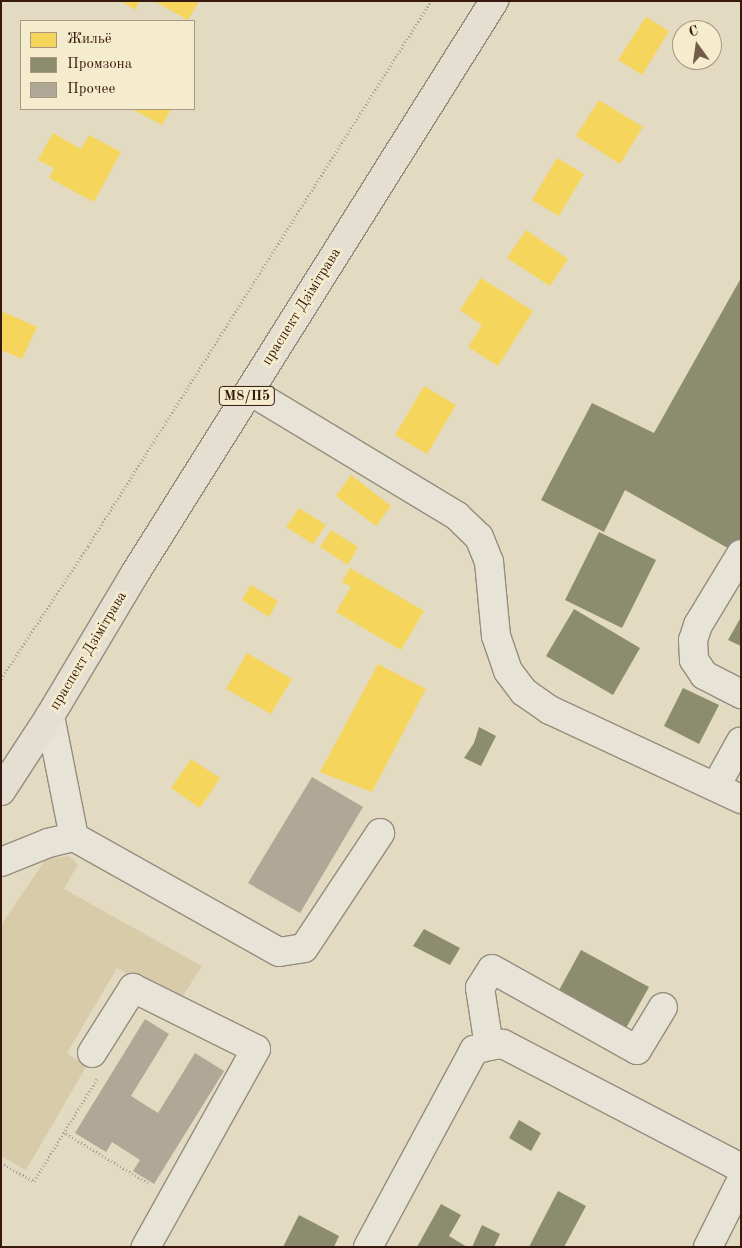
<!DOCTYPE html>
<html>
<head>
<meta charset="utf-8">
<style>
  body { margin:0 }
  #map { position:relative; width:742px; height:1248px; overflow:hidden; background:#e2dac1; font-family:"Old Standard TT",serif }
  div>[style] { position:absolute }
  .green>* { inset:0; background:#d8cbaa }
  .homes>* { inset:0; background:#f6d55c }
  .industry>* { inset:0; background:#8c8c6e }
  .building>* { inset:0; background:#afa897 }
  .path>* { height:3px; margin-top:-1.5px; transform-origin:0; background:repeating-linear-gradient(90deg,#a6a096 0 1px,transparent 0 3.5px) }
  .roads { filter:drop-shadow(1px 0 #958c7d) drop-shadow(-1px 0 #958c7d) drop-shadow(0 1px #958c7d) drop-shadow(0 -1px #958c7d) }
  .minor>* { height:28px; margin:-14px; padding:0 14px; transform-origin:14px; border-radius:14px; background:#e7e3d7 }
  .major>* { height:28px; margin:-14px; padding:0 14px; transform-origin:14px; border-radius:14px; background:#e4dfd0 }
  span { translate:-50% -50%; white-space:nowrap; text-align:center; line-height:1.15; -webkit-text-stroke:5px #f5ecce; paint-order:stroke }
  .shield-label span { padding:1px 4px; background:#f5ecce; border:1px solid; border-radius:4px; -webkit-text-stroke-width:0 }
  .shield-label { font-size:14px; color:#37180d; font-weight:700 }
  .street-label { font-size:15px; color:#37180d }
  .frame { position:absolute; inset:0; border:2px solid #37180d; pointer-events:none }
  .legend { position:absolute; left:20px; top:20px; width:175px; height:90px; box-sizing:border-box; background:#f5ecce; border:1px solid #a99781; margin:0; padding:6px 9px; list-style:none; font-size:15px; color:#37180d }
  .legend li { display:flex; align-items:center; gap:10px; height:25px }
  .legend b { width:25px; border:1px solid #a99781 }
  .north { position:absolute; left:672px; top:20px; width:50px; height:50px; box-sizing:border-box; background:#f5ecce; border:1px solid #a99781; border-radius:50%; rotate:346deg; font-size:14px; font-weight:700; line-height:20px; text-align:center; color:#37180d }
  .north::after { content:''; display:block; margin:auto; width:18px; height:22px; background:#735c4c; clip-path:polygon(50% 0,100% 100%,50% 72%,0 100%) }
</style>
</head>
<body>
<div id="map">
  <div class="green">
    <div style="clip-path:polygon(69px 856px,78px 864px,64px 889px,202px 966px,178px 1003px,117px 968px,67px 1053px,86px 1067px,26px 1170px,1px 1156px,1px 925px,46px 859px)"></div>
  </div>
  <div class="homes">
    <div style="clip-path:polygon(121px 1px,140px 1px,135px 10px)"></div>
    <div style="clip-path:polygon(154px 1px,199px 1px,188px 20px)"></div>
    <div style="clip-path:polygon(646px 17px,669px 31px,642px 75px,618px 60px)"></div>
    <div style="clip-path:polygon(599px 100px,643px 127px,620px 164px,576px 136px)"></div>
    <div style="clip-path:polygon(132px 109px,171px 109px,162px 125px)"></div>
    <div style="clip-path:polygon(53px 133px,81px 149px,89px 135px,121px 152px,94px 202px,49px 178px,54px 168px,38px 160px)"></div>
    <div style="clip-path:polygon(557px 158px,584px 174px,559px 216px,532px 200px)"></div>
    <div style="clip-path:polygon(526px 230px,568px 259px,550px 286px,507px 258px)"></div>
    <div style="clip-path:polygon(481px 278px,533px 311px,498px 366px,468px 347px,482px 325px,460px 310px)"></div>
    <div style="clip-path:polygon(1px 311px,37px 327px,22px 359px,1px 350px)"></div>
    <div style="clip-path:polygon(424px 386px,456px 405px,427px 454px,395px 435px)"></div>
    <div style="clip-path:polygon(351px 475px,391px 506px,376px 526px,336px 496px)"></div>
    <div style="clip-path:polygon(299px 508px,326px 525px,313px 544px,286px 527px)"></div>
    <div style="clip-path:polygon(331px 530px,358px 547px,348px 565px,320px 547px)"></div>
    <div style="clip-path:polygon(350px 568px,424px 611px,401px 650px,336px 612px,351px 587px,342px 582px)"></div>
    <div style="clip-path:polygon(251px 585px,278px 601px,269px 617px,242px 600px)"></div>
    <div style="clip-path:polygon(247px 653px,292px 679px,271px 714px,226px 689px)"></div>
    <div style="clip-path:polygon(378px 664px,426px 689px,372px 792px,320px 772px)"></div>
    <div style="clip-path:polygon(191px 759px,220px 778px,200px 808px,171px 788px)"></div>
  </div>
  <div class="industry">
    <div style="clip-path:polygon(741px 278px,741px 538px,733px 551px,625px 490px,604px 532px,541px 500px,592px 403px,654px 433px)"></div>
    <div style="clip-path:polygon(599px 532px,656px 560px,622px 628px,565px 600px)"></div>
    <div style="clip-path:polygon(574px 609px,640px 648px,613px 695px,546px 656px)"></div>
    <div style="clip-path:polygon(741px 617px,741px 646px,728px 640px)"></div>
    <div style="clip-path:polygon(683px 688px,719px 705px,699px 744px,664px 726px)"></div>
    <div style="clip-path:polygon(479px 727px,496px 736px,481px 766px,464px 758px,474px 743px)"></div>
    <div style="clip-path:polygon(424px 929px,460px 948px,450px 965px,413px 946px)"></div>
    <div style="clip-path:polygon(581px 950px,649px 987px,626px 1028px,558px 992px)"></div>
    <div style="clip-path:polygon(519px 1120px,541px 1133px,531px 1151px,509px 1138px)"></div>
    <div style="clip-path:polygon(558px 1191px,586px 1206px,564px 1247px,529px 1247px)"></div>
    <div style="clip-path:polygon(441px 1204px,461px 1215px,449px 1236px,467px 1247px,417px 1247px)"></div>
    <div style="clip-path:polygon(299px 1215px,339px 1236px,334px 1247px,283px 1247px)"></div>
    <div style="clip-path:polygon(482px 1225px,500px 1234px,494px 1247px,472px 1247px)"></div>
  </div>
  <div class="building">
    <div style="clip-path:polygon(312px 777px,363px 807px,300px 913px,248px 883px)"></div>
    <div style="clip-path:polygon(145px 1019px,169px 1034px,131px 1096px,158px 1113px,195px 1053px,224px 1071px,154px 1184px,133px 1171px,140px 1160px,112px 1142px,106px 1152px,75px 1133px)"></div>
  </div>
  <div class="path">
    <div style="left:1px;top:679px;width:159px;rotate:-56.8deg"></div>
    <div style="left:88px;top:546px;width:644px;rotate:-57.82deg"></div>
    <div style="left:63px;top:1132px;width:101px;rotate:30.9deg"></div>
    <div style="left:1px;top:1163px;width:38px;rotate:29deg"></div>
    <div style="left:34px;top:1181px;width:120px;rotate:-58.3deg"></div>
  </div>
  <div class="roads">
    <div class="minor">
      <div style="left:250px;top:391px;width:242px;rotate:31.1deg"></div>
      <div style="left:457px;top:516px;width:30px;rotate:44deg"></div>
      <div style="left:479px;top:537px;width:27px;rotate:68deg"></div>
      <div style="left:489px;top:562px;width:74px;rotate:84.6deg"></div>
      <div style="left:496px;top:636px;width:37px;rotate:71deg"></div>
      <div style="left:508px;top:671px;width:26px;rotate:53deg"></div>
      <div style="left:524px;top:692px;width:32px;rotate:35deg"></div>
      <div style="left:550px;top:710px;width:211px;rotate:25deg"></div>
      <div style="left:741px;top:554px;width:83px;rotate:121.2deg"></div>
      <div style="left:698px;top:625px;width:16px;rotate:108deg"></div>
      <div style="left:693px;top:640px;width:20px;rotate:87deg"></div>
      <div style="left:694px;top:660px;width:18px;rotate:56deg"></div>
      <div style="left:704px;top:675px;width:42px;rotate:27.2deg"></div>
      <div style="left:50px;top:716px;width:123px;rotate:78.8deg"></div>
      <div style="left:716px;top:786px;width:51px;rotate:-60.9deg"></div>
      <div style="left:1px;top:862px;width:51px;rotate:-22deg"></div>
      <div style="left:48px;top:843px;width:27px;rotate:-13deg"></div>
      <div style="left:74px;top:837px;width:235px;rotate:29.3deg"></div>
      <div style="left:279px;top:952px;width:25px;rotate:-9deg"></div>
      <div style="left:304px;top:948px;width:138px;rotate:-56.5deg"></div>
      <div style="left:489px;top:1046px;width:59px;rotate:-98.8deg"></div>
      <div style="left:480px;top:988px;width:22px;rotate:-58deg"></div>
      <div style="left:492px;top:969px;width:166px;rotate:29.2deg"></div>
      <div style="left:637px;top:1050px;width:50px;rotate:-58.8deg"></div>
      <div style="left:92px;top:1053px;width:77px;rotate:-57.8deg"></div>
      <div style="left:133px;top:988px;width:137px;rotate:26.4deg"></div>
      <div style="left:256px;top:1049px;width:227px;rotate:119.1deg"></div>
      <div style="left:368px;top:1247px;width:224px;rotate:-61.7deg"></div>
      <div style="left:474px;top:1050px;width:16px;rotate:-15deg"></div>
      <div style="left:489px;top:1046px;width:14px;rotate:-8deg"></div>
      <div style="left:503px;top:1044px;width:268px;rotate:27.5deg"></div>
      <div style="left:708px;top:1247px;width:74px;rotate:-63.4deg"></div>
    </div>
    <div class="major">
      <div style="left:1px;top:791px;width:90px;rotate:-56.8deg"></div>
      <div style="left:50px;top:716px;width:164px;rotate:-59.2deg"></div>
      <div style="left:134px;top:575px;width:678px;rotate:-57.9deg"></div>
    </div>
  </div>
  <div class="shield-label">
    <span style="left:247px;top:396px">М8/П5</span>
  </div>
  <div class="street-label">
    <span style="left:302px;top:307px;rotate:-58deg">праспект Дзімітрава</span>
    <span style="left:89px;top:651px;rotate:-59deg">праспект Дзімітрава</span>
  </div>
  <div class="frame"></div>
  <ul class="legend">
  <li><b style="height:14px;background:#f6d55c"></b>Жильё</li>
  <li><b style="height:14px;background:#8c8c6e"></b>Промзона</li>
  <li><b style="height:14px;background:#afa897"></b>Прочее</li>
  </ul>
  <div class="north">С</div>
</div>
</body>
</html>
